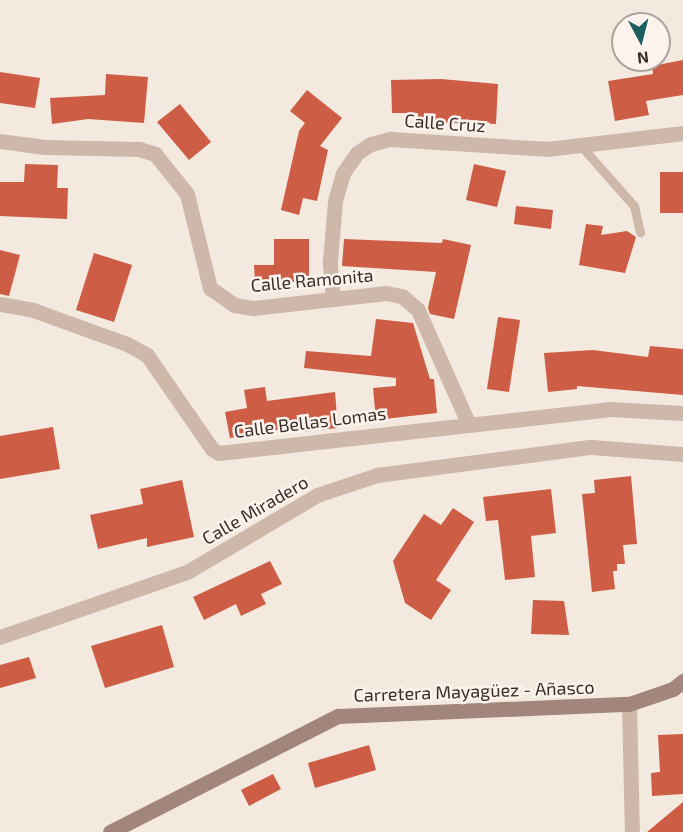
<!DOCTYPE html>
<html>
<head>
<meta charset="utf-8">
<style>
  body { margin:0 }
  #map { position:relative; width:683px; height:832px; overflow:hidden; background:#f4e9df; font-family:"Exo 2",sans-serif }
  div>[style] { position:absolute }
  .building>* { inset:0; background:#cd5d45 }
  .lane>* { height:9px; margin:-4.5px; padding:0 4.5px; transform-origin:4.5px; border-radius:4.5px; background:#ceb8aa }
  .street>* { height:15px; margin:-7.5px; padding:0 7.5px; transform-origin:7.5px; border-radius:7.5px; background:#ceb8aa }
  .secondary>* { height:15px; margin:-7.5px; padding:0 7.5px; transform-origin:7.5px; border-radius:7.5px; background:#a2867b }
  span { translate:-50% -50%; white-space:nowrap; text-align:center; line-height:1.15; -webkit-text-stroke:5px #fbf3ec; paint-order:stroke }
  .street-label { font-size:18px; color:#3b2e2a }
  .north { position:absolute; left:611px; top:12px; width:60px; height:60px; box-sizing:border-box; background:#fbf3ec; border:2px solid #aea49e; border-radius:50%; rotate:173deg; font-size:16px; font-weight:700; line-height:24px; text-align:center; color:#3b2e2a }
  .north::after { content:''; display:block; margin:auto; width:21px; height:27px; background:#1c5f5f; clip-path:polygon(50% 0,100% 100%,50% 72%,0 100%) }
</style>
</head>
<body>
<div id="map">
  <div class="building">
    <div style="clip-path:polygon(683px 60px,683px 95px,646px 101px,649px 115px,615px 121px,608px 81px,653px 74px,652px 66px)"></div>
    <div style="clip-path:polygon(0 72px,40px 78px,35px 108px,0 103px)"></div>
    <div style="clip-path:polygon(106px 74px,148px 77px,144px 123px,88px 119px,52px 124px,50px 98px,105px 95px)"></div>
    <div style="clip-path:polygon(441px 79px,498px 84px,496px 124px,418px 122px,418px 113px,392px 113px,391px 80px)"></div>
    <div style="clip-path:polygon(307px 90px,342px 118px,320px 146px,328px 150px,317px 201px,303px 198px,299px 215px,281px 210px,299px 131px,305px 123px,290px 111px)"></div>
    <div style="clip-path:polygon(180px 104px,211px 142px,189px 160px,157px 122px)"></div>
    <div style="clip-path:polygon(25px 164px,58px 165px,57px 188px,68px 188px,67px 219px,0 216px,0 182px,24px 182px)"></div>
    <div style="clip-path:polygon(474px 164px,506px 171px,497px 207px,466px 200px)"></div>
    <div style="clip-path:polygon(660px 172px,683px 172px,683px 213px,660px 213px)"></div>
    <div style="clip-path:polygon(516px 206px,553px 210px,551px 229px,514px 224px)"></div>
    <div style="clip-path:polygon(586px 224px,603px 226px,601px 235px,627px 231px,636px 237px,625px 273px,579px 265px)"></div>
    <div style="clip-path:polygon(274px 239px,309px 239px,309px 282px,255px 282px,254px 265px,274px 265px)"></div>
    <div style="clip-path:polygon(344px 239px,442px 243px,443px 239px,471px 245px,454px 319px,430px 314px,428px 308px,436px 272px,342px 266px)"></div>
    <div style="clip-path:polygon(0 250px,20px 255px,9px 296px,0 294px)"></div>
    <div style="clip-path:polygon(94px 253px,132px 265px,114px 322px,76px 310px)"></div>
    <div style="clip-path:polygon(498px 317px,520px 320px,509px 392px,487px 389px)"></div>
    <div style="clip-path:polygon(376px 319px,413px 323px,430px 379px,434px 379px,437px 413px,376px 420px,373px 388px,396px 386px,396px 378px,304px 368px,306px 351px,371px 356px)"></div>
    <div style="clip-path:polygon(650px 346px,683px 349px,683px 395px,577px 386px,577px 389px,548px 392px,544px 353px,593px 350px,648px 357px)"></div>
    <div style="clip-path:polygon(265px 387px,267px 401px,335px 392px,338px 428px,301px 432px,300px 426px,230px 438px,225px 412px,247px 408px,244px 390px)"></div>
    <div style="clip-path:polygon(53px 427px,60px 469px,0 479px,0 436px)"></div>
    <div style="clip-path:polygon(631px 476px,637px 544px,623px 545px,625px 564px,617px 564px,617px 571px,613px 571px,615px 589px,592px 592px,582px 494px,595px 493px,594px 480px)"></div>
    <div style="clip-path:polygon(182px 480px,194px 537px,147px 547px,147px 538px,98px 549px,90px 515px,143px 504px,140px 489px)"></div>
    <div style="clip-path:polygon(551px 489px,556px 533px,531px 536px,535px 577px,505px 580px,498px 520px,486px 521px,483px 497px)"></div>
    <div style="clip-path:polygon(453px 508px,474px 522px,436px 580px,451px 590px,431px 620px,405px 603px,393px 561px,424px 514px,441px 525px)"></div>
    <div style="clip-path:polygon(270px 561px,282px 584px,261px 594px,266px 604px,241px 616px,236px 604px,204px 620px,193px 597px)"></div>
    <div style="clip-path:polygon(533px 600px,564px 601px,569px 635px,531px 634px)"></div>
    <div style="clip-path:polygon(162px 625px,174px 667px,105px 688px,91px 646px)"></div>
    <div style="clip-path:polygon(29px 657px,36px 678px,0 688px,0 665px)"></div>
    <div style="clip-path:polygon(683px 734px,683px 794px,652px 796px,651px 773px,660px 772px,658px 735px)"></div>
    <div style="clip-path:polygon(369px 745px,376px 770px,315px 788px,308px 763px)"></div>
    <div style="clip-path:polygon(273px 774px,281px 789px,249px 806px,241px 790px)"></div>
    <div style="clip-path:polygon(683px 802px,683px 832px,647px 832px)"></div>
  </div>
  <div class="lane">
    <div style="left:582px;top:147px;width:79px;rotate:48.6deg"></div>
    <div style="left:634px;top:206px;width:27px;rotate:77deg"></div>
  </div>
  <div class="street">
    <div style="left:0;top:141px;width:45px;rotate:7.6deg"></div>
    <div style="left:45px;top:147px;width:94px;rotate:1.2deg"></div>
    <div style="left:139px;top:149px;width:17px;rotate:17deg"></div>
    <div style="left:155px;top:154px;width:51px;rotate:51.3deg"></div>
    <div style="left:187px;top:194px;width:97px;rotate:76.3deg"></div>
    <div style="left:210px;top:288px;width:29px;rotate:35deg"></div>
    <div style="left:234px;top:305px;width:19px;rotate:9deg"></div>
    <div style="left:253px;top:308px;width:134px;rotate:-6.4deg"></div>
    <div style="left:386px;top:293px;width:16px;rotate:11deg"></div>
    <div style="left:402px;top:296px;width:21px;rotate:41deg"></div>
    <div style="left:418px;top:310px;width:124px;rotate:66.1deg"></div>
    <div style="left:333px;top:299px;width:38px;rotate:-95deg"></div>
    <div style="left:330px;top:261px;width:60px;rotate:-85.2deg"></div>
    <div style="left:335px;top:201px;width:29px;rotate:-74deg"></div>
    <div style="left:343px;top:173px;width:24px;rotate:-55deg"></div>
    <div style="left:357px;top:153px;width:17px;rotate:-33deg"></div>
    <div style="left:371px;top:144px;width:20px;rotate:-15deg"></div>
    <div style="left:390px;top:139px;width:157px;rotate:3.6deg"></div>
    <div style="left:547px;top:149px;width:137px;rotate:-6.7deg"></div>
    <div style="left:0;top:304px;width:34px;rotate:10deg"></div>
    <div style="left:33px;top:310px;width:100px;rotate:19.9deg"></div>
    <div style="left:127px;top:344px;width:23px;rotate:29deg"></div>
    <div style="left:147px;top:355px;width:114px;rotate:55.3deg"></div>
    <div style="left:212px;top:449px;width:8px;rotate:30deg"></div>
    <div style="left:219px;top:453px;width:392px;rotate:-6.4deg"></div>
    <div style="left:609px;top:409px;width:74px;rotate:3.1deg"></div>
    <div style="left:0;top:637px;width:198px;rotate:-19.2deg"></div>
    <div style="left:187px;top:572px;width:151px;rotate:-30.6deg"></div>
    <div style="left:317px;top:495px;width:63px;rotate:-18.4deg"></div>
    <div style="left:377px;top:475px;width:216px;rotate:-7.5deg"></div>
    <div style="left:591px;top:447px;width:92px;rotate:4.4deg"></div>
    <div style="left:629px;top:704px;width:128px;rotate:88.7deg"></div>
  </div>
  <div class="secondary">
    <div style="left:110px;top:832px;width:256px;rotate:-27deg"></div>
    <div style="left:338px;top:716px;width:291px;rotate:-2.4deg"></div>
    <div style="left:629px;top:704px;width:46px;rotate:-18.8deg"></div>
    <div style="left:673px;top:689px;width:13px;rotate:-39deg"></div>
  </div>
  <div class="street-label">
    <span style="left:445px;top:123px;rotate:4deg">Calle Cruz</span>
    <span style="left:312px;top:280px;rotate:-5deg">Calle Ramonita</span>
    <span style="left:310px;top:422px;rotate:-7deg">Calle Bellas Lomas</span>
    <span style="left:255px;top:510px;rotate:-30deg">Calle Miradero</span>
    <span style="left:474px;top:691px;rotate:-2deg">Carretera Mayagüez - Añasco</span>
  </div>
  <div class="north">N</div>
</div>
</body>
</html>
